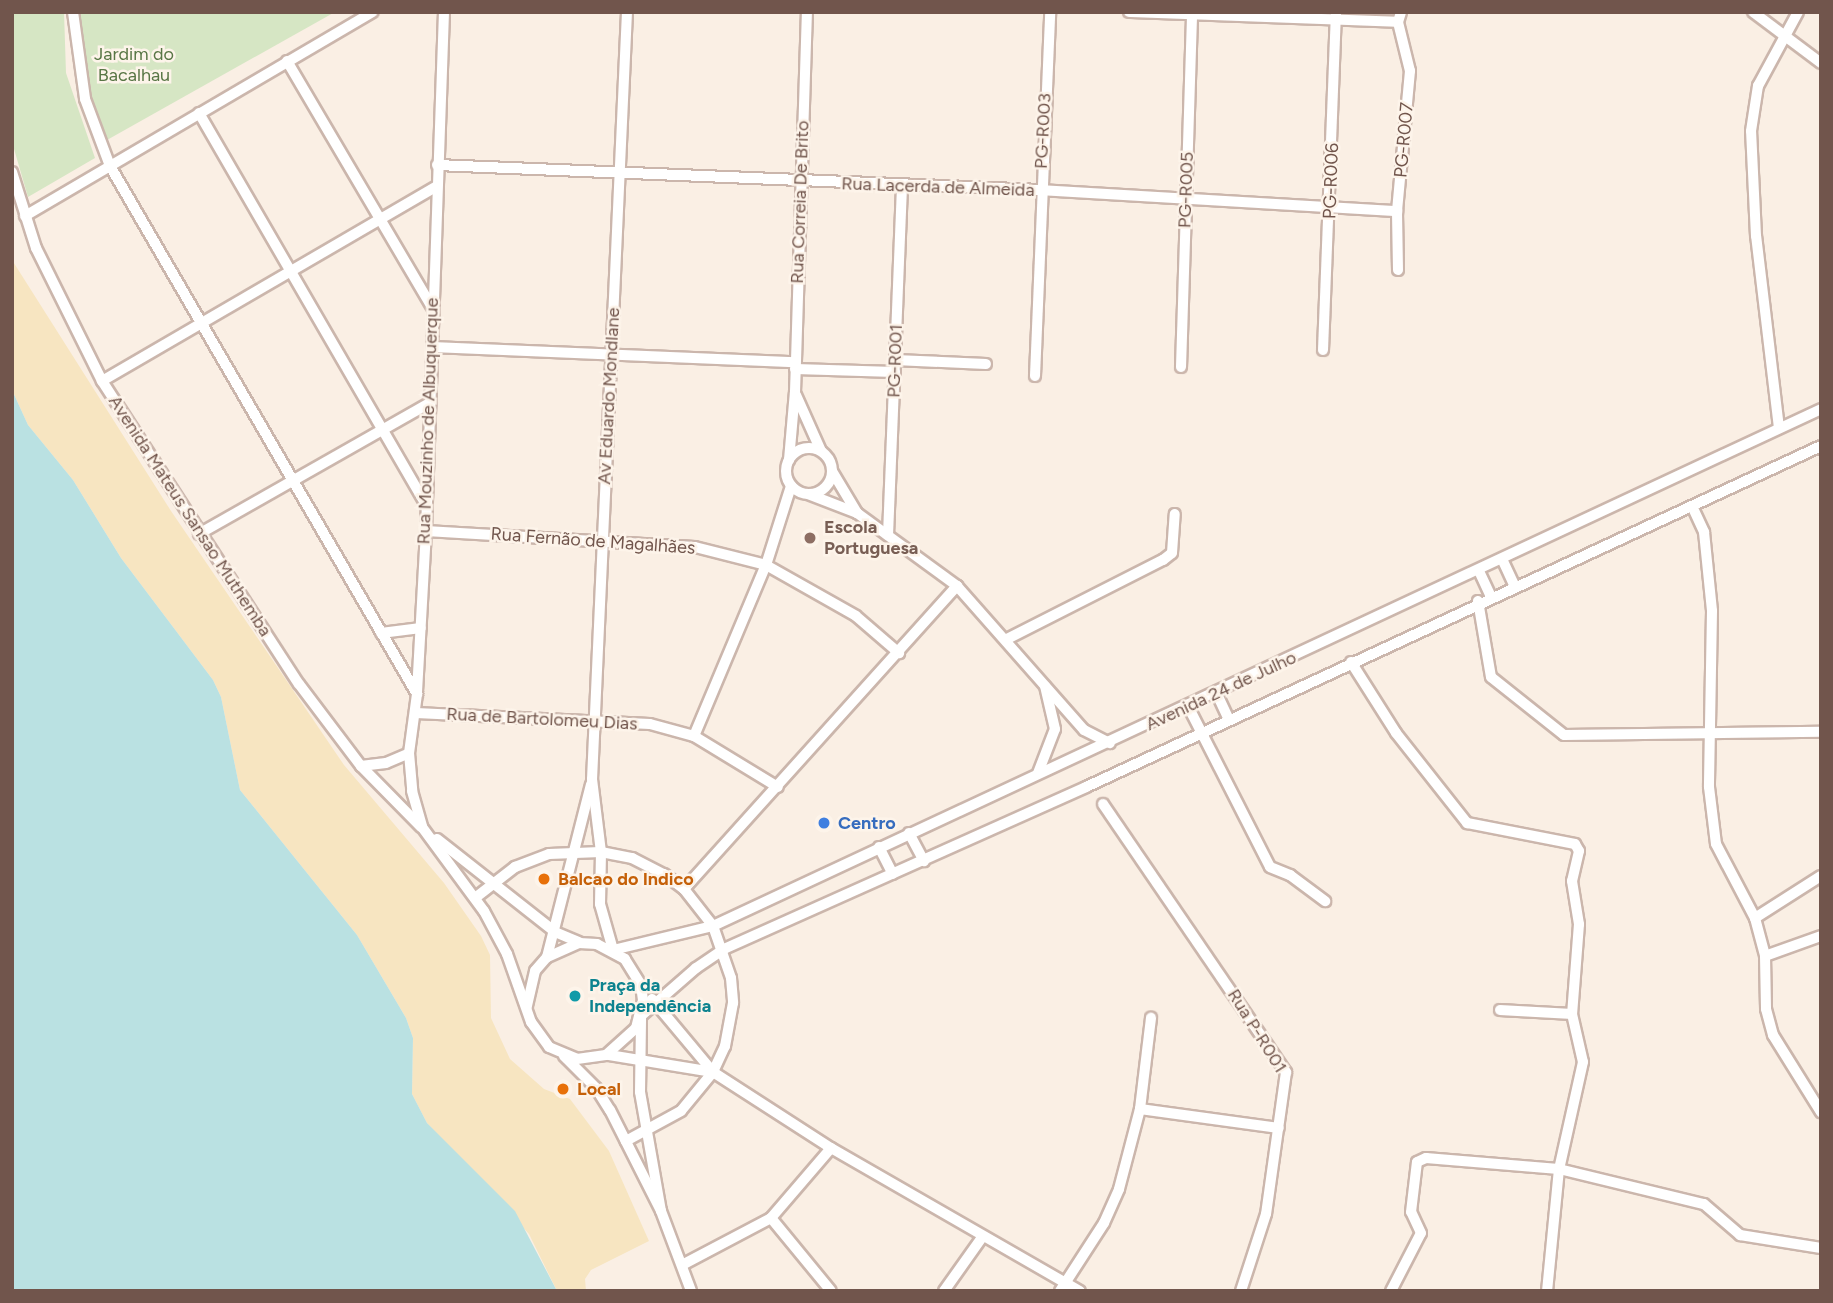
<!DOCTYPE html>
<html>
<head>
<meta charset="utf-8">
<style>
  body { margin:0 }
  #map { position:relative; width:1833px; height:1303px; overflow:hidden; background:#faefe4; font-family:Figtree,sans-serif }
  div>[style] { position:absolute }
  .green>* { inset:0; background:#d6e6c4 }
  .sand>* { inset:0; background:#f7e5c1 }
  .water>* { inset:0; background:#bae1e2 }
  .roads { filter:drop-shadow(2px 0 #cbb6ac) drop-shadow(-2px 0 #cbb6ac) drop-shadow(0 2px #cbb6ac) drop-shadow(0 -2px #cbb6ac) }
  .minor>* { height:10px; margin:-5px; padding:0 5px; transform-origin:5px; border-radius:5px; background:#fff }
  .minor>.ring { margin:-5px; padding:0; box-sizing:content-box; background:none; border:10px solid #fff; border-radius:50% }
  .dots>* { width:19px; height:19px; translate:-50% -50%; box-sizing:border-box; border:4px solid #fdf4ea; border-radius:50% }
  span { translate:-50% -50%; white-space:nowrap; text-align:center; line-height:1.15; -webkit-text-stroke:5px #fdf4ea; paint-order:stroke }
  .park-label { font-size:18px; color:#587645 }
  .street-label { font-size:18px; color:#71554c }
  .education-label { font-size:18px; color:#785e54; font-weight:700 }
  .left { translate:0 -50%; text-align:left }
  .shop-label { font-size:18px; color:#366cbe; font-weight:700 }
  .food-label { font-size:18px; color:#c56008; font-weight:700 }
  .culture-label { font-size:18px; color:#0d838f; font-weight:700 }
  .frame { position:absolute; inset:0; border:14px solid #71554c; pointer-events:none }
</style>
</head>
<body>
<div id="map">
  <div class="green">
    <div style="clip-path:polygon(12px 12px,64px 12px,66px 73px,95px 158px,28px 197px,12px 142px)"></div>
    <div style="clip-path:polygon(74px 12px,335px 12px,107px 140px,97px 135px)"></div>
  </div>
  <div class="sand">
    <div style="clip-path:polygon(12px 260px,171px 511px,344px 765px,444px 883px,481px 936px,490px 955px,491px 1018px,510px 1059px,544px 1089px,570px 1099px,609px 1151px,649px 1241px,591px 1270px,585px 1279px,586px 1291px,557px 1291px,529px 1234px,427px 1123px,412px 1094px,413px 1038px,406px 1018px,357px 935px,240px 790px,221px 697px,213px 680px,121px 558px,73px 480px,28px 425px,12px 390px)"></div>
  </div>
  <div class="water">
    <div style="clip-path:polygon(12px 390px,28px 425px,73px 480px,121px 558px,213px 680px,221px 697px,240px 790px,357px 935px,406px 1018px,413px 1038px,412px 1094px,427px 1123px,515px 1211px,557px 1291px,12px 1291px)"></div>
  </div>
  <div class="roads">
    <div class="minor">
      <div style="left:73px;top:12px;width:88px;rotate:82.1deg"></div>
      <div style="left:85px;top:99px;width:72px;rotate:69.5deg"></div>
      <div style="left:110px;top:166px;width:611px;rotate:59.82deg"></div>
      <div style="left:444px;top:12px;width:519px;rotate:91.99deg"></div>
      <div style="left:426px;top:531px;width:163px;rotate:93.2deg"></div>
      <div style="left:417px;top:694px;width:60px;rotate:97.7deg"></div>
      <div style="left:409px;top:753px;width:38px;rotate:85deg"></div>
      <div style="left:412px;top:791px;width:37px;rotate:74deg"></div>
      <div style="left:422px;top:827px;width:104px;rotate:53.6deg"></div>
      <div style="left:484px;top:911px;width:49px;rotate:61.9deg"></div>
      <div style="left:507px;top:954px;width:72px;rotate:70.6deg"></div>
      <div style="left:531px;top:1022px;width:31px;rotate:54deg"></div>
      <div style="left:549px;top:1047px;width:30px;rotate:23deg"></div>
      <div style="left:577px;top:1059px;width:29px;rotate:-8deg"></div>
      <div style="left:606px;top:1055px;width:40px;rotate:-42deg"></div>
      <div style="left:636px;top:1028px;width:29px;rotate:-76deg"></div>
      <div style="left:643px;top:1000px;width:15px;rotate:-98deg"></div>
      <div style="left:641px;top:985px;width:31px;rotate:-122deg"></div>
      <div style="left:625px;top:959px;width:32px;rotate:-152deg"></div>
      <div style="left:597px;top:944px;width:18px;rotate:-177deg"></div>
      <div style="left:579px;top:943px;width:35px;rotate:156deg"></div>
      <div style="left:547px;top:957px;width:18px;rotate:131deg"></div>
      <div style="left:535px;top:971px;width:37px;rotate:103deg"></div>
      <div style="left:627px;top:12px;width:768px;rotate:92.61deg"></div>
      <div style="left:592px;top:779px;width:74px;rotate:83deg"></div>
      <div style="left:601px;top:852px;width:52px;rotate:91.1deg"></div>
      <div style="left:600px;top:904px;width:48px;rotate:74.2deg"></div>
      <div style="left:613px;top:950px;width:103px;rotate:-13.5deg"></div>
      <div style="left:713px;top:926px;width:1223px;rotate:-25.01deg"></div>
      <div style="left:1129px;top:12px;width:269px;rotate:2.1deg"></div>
      <div style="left:1753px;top:12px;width:85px;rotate:36.9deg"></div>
      <div style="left:287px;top:61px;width:286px;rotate:59.5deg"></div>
      <div style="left:199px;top:113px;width:451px;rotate:59.9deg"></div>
      <div style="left:437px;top:165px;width:604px;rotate:2.37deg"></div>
      <div style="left:1040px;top:190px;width:358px;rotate:3.4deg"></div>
      <div style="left:12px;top:172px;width:80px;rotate:72.5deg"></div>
      <div style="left:36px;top:248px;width:148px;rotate:63.6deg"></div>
      <div style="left:102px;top:381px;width:361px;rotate:57deg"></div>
      <div style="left:299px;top:684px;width:103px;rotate:52.9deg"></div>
      <div style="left:361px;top:766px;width:86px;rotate:45.5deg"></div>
      <div style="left:25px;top:216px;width:403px;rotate:-30.4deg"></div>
      <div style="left:1398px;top:270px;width:59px;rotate:-91deg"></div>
      <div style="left:1397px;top:211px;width:141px;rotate:-84.7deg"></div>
      <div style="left:1410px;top:71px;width:50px;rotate:-103.8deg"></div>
      <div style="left:1398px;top:22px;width:10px;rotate:-73deg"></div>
      <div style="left:432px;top:347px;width:363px;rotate:2.4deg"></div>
      <div style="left:1323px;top:350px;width:338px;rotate:-87.8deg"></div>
      <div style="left:895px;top:360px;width:91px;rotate:2.5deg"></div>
      <div style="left:1181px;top:367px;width:355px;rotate:-88.2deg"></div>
      <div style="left:795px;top:369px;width:100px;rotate:1.7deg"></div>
      <div style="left:1035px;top:376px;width:364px;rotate:-87.6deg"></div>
      <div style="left:102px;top:381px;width:385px;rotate:-30.2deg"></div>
      <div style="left:796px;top:395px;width:61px;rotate:65.9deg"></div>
      <div style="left:1779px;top:428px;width:193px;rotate:-96.8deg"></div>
      <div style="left:1756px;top:236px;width:105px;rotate:-92.7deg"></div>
      <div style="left:1751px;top:131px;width:46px;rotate:-81.2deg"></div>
      <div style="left:1758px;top:86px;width:84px;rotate:-61.6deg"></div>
      <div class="ring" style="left:786px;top:448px;width:36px;height:36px"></div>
      <div style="left:789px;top:460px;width:68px;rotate:-85deg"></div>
      <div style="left:795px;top:392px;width:380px;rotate:-88.2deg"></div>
      <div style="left:832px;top:471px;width:49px;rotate:59.2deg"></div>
      <div style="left:808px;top:494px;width:53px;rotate:21.2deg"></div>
      <div style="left:857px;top:513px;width:124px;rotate:36.1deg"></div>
      <div style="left:957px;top:586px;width:192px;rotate:48.6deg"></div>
      <div style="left:1084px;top:730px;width:29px;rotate:27deg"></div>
      <div style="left:1692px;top:506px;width:29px;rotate:65deg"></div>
      <div style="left:1704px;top:532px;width:79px;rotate:84.2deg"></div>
      <div style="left:1712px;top:611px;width:176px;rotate:91deg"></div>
      <div style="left:1709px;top:787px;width:57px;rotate:83deg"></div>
      <div style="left:1716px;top:844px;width:84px;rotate:62.2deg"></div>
      <div style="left:1755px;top:918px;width:39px;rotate:75deg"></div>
      <div style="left:1765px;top:956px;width:53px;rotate:88.9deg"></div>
      <div style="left:1766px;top:1009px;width:27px;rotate:75deg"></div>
      <div style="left:1773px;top:1035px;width:91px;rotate:58.1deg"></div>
      <div style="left:426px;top:531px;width:269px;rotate:3.4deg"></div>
      <div style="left:695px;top:547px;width:73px;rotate:14.2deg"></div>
      <div style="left:766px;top:565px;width:103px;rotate:29.5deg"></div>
      <div style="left:856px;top:616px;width:57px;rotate:40.7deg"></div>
      <div style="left:199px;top:534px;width:266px;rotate:-29.6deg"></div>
      <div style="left:888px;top:535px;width:349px;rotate:-87.7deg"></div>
      <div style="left:1503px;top:561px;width:26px;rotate:65deg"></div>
      <div style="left:1479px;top:571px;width:26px;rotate:65deg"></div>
      <div style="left:1478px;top:601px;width:77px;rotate:80.3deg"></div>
      <div style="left:1491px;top:677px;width:93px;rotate:38.5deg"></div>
      <div style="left:1564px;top:735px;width:257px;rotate:-0.7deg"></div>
      <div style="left:381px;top:633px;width:40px;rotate:-7.1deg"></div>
      <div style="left:1007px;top:639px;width:175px;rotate:-26.9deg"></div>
      <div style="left:1163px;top:560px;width:11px;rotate:-38deg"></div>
      <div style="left:1172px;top:553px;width:39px;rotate:-86deg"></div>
      <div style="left:1351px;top:662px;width:84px;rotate:57.6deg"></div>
      <div style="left:1396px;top:733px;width:115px;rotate:51.7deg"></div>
      <div style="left:1467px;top:823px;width:110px;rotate:11deg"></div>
      <div style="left:1575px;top:844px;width:8px;rotate:60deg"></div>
      <div style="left:1579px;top:851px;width:31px;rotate:103deg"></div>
      <div style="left:1572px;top:881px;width:44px;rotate:80.8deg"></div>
      <div style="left:1579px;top:924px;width:90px;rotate:94.4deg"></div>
      <div style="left:1572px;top:1014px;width:49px;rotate:77.1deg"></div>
      <div style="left:1583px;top:1062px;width:110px;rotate:102.6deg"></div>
      <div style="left:1559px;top:1169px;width:123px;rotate:95.6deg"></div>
      <div style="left:1217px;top:694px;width:26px;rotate:65deg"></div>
      <div style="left:1189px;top:708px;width:178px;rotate:63deg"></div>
      <div style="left:1270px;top:867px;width:22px;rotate:22deg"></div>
      <div style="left:1290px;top:875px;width:44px;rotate:36.6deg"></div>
      <div style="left:416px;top:713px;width:234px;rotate:2.7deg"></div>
      <div style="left:650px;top:724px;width:46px;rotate:15.3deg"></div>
      <div style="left:694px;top:736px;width:98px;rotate:31.3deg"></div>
      <div style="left:694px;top:736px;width:186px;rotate:-67.2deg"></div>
      <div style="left:766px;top:565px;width:83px;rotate:-72.4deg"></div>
      <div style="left:361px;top:766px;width:25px;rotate:-7deg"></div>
      <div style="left:386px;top:763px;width:25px;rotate:-23deg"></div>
      <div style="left:1038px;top:773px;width:47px;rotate:-68.9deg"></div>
      <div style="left:1055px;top:729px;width:44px;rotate:-103.1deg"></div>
      <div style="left:1103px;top:804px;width:325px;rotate:55.7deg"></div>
      <div style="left:1286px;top:1072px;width:143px;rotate:98deg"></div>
      <div style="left:1266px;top:1214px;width:81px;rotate:108deg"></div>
      <div style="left:909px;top:833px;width:32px;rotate:62deg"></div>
      <div style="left:437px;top:839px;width:150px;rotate:38.2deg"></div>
      <div style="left:555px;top:932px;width:26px;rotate:23deg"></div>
      <div style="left:879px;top:847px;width:30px;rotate:63deg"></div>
      <div style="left:684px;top:889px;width:408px;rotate:-48deg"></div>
      <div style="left:475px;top:898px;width:51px;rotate:-37.8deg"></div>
      <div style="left:515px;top:867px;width:36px;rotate:-21deg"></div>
      <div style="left:549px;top:854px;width:52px;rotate:-2.2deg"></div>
      <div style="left:601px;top:852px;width:32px;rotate:11deg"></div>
      <div style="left:632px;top:858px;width:36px;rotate:27deg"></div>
      <div style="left:664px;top:874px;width:25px;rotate:37deg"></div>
      <div style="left:684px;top:889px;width:47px;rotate:51.9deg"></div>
      <div style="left:713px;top:926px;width:55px;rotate:70.9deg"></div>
      <div style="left:731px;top:978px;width:25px;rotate:85deg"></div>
      <div style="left:733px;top:1003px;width:44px;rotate:100.5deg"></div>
      <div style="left:725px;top:1046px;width:29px;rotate:115deg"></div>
      <div style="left:713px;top:1072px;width:50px;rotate:129.4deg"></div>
      <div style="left:681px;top:1111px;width:63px;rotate:151.4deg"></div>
      <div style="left:1755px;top:918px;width:78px;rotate:-32.5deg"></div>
      <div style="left:1765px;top:956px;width:59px;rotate:-19.7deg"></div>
      <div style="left:547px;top:957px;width:178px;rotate:-75.7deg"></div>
      <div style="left:652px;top:999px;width:95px;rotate:50.1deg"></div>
      <div style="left:713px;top:1072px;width:140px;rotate:32.8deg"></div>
      <div style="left:831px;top:1148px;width:287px;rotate:29.9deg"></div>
      <div style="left:1500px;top:1010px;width:72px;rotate:3.2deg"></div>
      <div style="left:609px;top:1055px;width:105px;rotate:9.3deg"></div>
      <div style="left:564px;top:1056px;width:45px;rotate:45deg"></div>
      <div style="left:596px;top:1088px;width:26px;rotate:58deg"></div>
      <div style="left:610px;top:1110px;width:113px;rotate:63.2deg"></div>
      <div style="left:661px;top:1211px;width:85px;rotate:69.4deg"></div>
      <div style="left:1140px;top:1109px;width:140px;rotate:7.8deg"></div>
      <div style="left:661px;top:1211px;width:121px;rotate:-100deg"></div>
      <div style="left:640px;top:1092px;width:76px;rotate:-89.2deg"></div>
      <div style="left:641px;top:1016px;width:73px;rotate:-41.1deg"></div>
      <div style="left:696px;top:968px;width:34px;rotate:-34deg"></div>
      <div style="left:724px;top:949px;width:397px;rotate:-24.1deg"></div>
      <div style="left:1086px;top:787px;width:810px;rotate:-24.89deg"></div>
      <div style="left:771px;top:1218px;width:94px;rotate:50.6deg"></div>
      <div style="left:682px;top:1265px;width:101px;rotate:-27.8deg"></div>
      <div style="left:771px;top:1218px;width:92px;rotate:-49.4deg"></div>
      <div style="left:944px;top:1291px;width:67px;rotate:-54.7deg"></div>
      <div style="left:1060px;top:1291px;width:81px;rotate:-57.1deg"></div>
      <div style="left:1104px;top:1223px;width:37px;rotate:-66deg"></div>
      <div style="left:1119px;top:1189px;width:83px;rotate:-75.3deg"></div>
      <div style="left:1140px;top:1109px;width:92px;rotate:-83.1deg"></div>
      <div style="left:1391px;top:1291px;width:65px;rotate:-62.7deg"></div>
      <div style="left:1421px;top:1233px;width:23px;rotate:-115deg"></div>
      <div style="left:1411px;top:1212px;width:50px;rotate:-83.2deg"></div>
      <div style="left:1417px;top:1162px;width:10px;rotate:-24deg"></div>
      <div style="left:1426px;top:1158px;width:133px;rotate:4.7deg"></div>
      <div style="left:1559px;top:1169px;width:149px;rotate:13.6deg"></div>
      <div style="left:1704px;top:1204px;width:48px;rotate:40.7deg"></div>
      <div style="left:1740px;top:1235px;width:82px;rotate:9.1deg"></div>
    </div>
  </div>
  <div class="dots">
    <div style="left:810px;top:538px;background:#8d6e63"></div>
    <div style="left:824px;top:823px;background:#3f7fe0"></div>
    <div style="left:544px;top:879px;background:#e8710a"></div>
    <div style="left:575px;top:996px;background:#0f9aa8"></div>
    <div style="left:563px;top:1089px;background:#e8710a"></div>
  </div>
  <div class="park-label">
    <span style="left:134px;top:65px">Jardim do<br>Bacalhau</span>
  </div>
  <div class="street-label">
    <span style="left:1043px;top:131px;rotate:-87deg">PG-R003</span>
    <span style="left:1404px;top:140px;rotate:-85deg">PG-R007</span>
    <span style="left:1331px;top:181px;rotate:-88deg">PG-R006</span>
    <span style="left:938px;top:187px;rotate:2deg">Rua Lacerda de Almeida</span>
    <span style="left:1186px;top:190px;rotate:-88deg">PG-R005</span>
    <span style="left:800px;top:202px;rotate:-88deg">Rua Correia De Brito</span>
    <span style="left:895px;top:361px;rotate:-88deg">PG-R001</span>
    <span style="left:609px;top:396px;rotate:-87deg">Av Eduardo Mondlane</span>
    <span style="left:428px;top:421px;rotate:-88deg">Rua Mouzinho de Albuquerque</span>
    <span style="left:190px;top:516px;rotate:57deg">Avenida Mateus Sansao Muthemba</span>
    <span style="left:593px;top:541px;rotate:4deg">Rua Fernão de Magalhães</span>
    <span style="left:1221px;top:691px;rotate:-25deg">Avenida 24 de Julho</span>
    <span style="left:542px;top:719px;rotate:3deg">Rua de Bartolomeu Dias</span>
    <span style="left:1257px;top:1031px;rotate:58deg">Rua P-R001</span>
  </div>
  <div class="education-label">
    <span class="left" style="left:824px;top:538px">Escola<br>Portuguesa</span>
  </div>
  <div class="shop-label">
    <span class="left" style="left:838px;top:823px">Centro</span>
  </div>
  <div class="food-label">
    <span class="left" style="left:558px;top:879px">Balcao do Indico</span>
    <span class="left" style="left:577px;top:1089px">Local</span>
  </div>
  <div class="culture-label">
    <span class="left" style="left:589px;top:996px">Praça da<br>Independência</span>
  </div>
  <div class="frame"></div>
</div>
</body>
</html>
